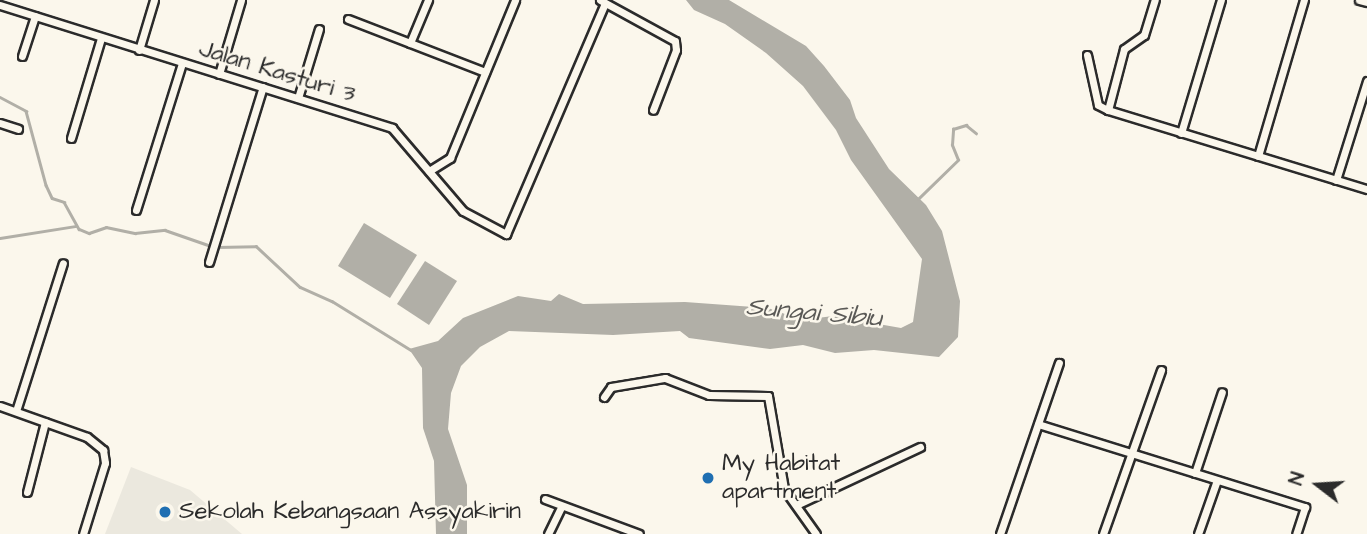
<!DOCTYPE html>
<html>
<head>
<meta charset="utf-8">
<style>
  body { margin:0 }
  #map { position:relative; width:1367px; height:534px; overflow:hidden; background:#fbf7ec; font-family:"Architects Daughter",sans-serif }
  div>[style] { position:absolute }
  .built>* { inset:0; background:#ebe8de }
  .water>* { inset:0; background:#b1afa7 }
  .stream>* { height:2.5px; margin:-1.25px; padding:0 1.25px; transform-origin:1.25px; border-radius:1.25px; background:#b1afa7 }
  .roads { filter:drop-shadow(2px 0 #2b2b2b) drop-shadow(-2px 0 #2b2b2b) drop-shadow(0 2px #2b2b2b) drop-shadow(0 -2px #2b2b2b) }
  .street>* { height:7px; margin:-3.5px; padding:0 3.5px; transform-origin:3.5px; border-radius:3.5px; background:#fbf7ec }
  .dots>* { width:19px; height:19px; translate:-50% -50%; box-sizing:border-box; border:4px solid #fbf7ec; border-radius:50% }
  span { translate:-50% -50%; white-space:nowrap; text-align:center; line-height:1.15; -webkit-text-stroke:5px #fbf7ec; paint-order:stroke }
  .street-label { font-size:24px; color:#2b2b2b }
  .poi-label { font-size:24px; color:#2b2b2b }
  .left { translate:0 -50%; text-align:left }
  .water-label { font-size:26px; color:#5a5956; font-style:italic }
  .north { position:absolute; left:1283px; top:450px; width:70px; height:70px; -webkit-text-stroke:5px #fbf7ec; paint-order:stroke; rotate:287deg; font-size:19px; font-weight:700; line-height:28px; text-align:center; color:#2b2b2b }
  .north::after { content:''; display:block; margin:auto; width:24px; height:32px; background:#2b2b2b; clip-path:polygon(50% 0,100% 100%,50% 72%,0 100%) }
</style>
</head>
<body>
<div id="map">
  <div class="built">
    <div style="clip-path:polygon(131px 467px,190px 490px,242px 534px,105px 534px)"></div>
  </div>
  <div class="water">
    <div style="clip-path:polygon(686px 0,729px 0,806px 46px,824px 66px,850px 100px,856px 118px,889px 169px,926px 205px,942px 231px,960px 301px,958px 337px,939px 357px,874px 350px,835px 353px,803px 345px,770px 349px,689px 338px,680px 331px,613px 335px,509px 331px,480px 347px,461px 366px,451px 393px,448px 429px,467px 485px,467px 534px,436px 534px,434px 461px,423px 428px,422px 368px,409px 349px,438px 341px,463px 318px,518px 296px,551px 301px,559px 294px,583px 304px,685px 302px,768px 308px,802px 320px,833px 316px,901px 328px,913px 322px,922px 259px,851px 160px,836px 130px,803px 86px,766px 53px,725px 24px,694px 10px)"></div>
    <div style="clip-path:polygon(364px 223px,417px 255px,390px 298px,338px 266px)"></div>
    <div style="clip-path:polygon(425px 261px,457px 281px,429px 325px,397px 304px)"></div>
  </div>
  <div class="stream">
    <div style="left:0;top:97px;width:30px;rotate:28deg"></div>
    <div style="left:26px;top:111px;width:77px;rotate:74.9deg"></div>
    <div style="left:46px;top:185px;width:14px;rotate:65deg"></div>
    <div style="left:52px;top:198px;width:13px;rotate:18deg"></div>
    <div style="left:64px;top:202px;width:31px;rotate:61deg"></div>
    <div style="left:79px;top:229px;width:11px;rotate:22deg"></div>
    <div style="left:89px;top:233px;width:18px;rotate:-19deg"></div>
    <div style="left:106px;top:227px;width:30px;rotate:12deg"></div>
    <div style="left:135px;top:233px;width:30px;rotate:-6deg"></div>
    <div style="left:165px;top:230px;width:46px;rotate:19.2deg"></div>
    <div style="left:918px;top:199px;width:56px;rotate:-44.3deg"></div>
    <div style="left:958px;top:160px;width:16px;rotate:-112deg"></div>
    <div style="left:952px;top:145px;width:16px;rotate:-86deg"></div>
    <div style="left:953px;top:129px;width:14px;rotate:-17deg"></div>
    <div style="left:966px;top:125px;width:13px;rotate:39deg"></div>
    <div style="left:0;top:238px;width:77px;rotate:-9deg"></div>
    <div style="left:217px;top:247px;width:39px;rotate:-1deg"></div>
    <div style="left:256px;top:246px;width:60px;rotate:43deg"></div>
    <div style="left:300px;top:287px;width:35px;rotate:24deg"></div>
    <div style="left:332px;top:301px;width:93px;rotate:31.8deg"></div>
  </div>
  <div class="roads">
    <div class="street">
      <div style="left:600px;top:0;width:85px;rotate:28.7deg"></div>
      <div style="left:675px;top:41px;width:9px;rotate:84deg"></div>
      <div style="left:676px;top:50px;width:64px;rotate:111deg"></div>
      <div style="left:1359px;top:0;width:8px;rotate:14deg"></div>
      <div style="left:0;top:5px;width:411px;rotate:17.4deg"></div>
      <div style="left:392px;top:128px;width:109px;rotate:49.5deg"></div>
      <div style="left:463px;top:211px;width:49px;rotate:28.1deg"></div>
      <div style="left:506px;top:234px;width:251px;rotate:-66.8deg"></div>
      <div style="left:348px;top:19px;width:147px;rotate:21.1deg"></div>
      <div style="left:410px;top:43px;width:47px;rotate:-67.3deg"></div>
      <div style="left:139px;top:50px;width:52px;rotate:-73.3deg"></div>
      <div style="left:1087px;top:55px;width:51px;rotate:77.6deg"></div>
      <div style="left:1098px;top:105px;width:11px;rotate:27deg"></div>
      <div style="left:1108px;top:110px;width:271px;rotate:17deg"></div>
      <div style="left:22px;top:56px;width:42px;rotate:-72deg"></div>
      <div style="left:219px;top:74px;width:77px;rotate:-73.4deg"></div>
      <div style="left:298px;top:98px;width:72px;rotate:-73.1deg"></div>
      <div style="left:1108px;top:110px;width:63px;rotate:-75.3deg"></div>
      <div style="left:1124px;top:49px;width:24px;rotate:-35deg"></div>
      <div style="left:1144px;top:35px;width:37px;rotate:-73deg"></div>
      <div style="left:0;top:123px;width:19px;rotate:18deg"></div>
      <div style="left:1181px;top:133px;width:139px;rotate:-73.3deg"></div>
      <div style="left:71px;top:138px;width:104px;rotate:-73.3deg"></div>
      <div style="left:1258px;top:156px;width:163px;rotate:-73.6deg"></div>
      <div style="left:429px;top:171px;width:25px;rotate:-32deg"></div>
      <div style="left:450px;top:158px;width:171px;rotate:-67.6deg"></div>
      <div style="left:1336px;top:180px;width:104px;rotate:-72.6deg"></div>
      <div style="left:136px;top:210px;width:154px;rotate:-72.6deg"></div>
      <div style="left:209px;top:262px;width:183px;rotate:-72.9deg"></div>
      <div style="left:604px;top:397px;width:12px;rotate:-55deg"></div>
      <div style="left:611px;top:387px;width:55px;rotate:-9.5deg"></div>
      <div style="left:665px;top:378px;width:47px;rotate:21.1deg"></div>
      <div style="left:709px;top:395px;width:59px;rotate:1deg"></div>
      <div style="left:768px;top:396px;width:94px;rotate:80.2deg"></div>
      <div style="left:784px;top:489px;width:55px;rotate:54.6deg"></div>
      <div style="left:0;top:406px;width:92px;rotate:19.6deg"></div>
      <div style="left:87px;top:437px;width:21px;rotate:39deg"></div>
      <div style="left:103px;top:450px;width:13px;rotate:81deg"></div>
      <div style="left:105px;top:463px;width:74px;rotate:107.2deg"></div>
      <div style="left:16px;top:411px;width:155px;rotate:-72.4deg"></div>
      <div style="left:1038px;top:424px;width:280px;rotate:17.3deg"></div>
      <div style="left:1305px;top:507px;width:28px;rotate:108deg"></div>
      <div style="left:1195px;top:473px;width:85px;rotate:-71.6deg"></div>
      <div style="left:27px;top:492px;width:72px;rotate:-75.6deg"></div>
      <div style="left:545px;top:499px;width:100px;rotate:20.4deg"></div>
      <div style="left:796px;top:505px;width:137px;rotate:-25.1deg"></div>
      <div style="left:548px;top:534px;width:30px;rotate:-64deg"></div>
      <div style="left:1000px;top:534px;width:181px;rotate:-71deg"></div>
      <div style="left:1103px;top:534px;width:174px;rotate:-70.5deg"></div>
      <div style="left:1198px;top:534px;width:57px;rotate:-70.6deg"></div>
    </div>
  </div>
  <div class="dots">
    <div style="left:708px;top:478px;background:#1f6fb2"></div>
    <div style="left:165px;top:512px;background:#1f6fb2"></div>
  </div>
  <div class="street-label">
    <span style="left:277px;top:72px;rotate:17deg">Jalan Kasturi 3</span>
  </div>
  <div class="poi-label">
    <span class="left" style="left:722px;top:478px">My Habitat<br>apartment</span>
    <span class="left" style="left:179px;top:512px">Sekolah Kebangsaan Assyakirin</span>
  </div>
  <div class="water-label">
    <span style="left:814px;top:313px;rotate:5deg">Sungai Sibiu</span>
  </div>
  <div class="north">N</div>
</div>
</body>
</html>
